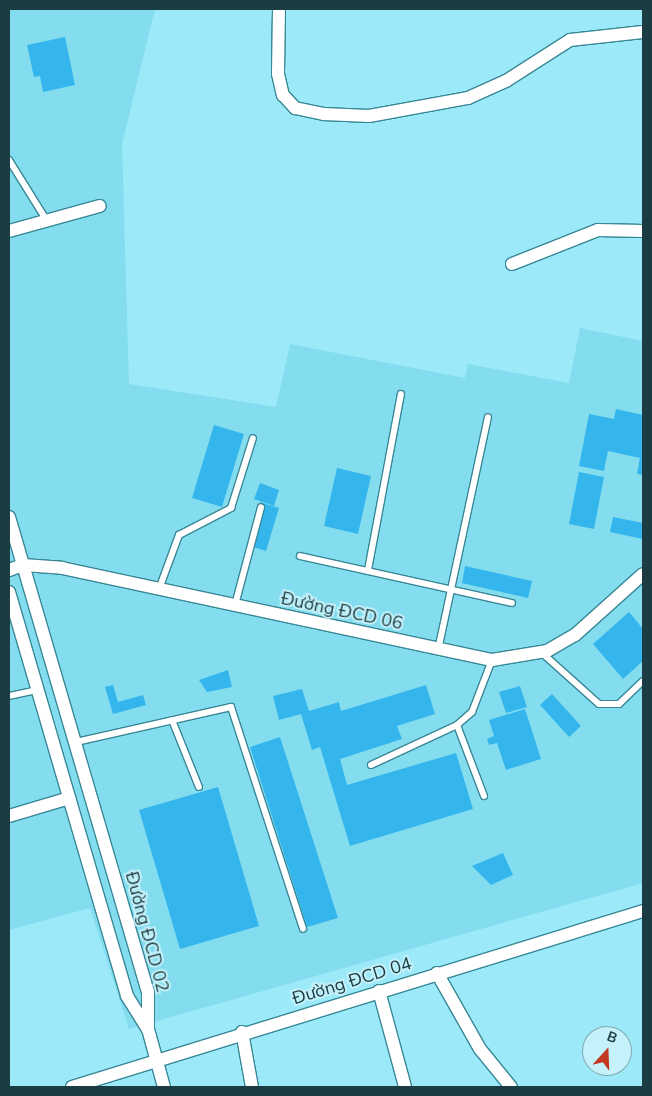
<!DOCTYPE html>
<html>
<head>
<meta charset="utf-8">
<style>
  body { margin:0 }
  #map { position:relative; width:652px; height:1096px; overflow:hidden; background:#9be9f9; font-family:"Nunito Sans",sans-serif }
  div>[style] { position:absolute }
  .built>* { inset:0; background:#84ddef }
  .building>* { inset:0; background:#34b6ed }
  .roads { filter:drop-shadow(1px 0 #388796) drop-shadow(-1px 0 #388796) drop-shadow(0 1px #388796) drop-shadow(0 -1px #388796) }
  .service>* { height:6px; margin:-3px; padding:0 3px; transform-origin:3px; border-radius:3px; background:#fff }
  .minor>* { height:12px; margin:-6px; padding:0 6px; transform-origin:6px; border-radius:6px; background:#fff }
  span { translate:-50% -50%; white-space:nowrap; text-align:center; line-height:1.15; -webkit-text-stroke:4px #c4f1fa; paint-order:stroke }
  .street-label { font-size:18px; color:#1b3c42 }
  .frame { position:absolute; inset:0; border:10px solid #1b3c42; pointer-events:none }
  .north { position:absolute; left:582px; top:1026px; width:50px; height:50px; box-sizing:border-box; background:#c4f1fa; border:1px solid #80a9b0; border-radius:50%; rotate:20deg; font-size:14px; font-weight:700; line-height:20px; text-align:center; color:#1b3c42 }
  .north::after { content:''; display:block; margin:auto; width:18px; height:22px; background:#c33821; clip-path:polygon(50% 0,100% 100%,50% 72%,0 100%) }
</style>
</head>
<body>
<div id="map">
  <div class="built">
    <div style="clip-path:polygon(9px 9px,155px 9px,122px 144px,129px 384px,276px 407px,290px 344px,465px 378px,468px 364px,569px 383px,580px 328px,643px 341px,643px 883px,129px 1029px,90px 908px,9px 930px)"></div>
  </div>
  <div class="building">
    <div style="clip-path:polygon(65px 37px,75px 85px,43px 92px,40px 76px,34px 77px,27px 45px)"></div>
    <div style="clip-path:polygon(616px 409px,643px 415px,643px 475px,637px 474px,640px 458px,608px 451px,604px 471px,579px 466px,589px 414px,614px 419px)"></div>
    <div style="clip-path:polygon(214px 425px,244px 434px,222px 507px,192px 498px)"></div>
    <div style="clip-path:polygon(337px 468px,371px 476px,358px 534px,324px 526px)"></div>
    <div style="clip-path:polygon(579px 472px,604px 477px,594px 529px,569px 524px)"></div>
    <div style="clip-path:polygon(260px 483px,279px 490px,274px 506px,254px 499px)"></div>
    <div style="clip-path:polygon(260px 502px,279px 508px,266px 551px,247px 545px)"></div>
    <div style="clip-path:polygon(613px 517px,643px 523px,643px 539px,610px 532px)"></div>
    <div style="clip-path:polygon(465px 566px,532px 581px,528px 598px,462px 583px)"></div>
    <div style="clip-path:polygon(629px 612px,643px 629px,643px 661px,623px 679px,593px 644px)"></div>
    <div style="clip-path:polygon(228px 670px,232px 687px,207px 692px,199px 680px)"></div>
    <div style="clip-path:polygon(113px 685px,118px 702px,143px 695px,146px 705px,113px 714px,105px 687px)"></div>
    <div style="clip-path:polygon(426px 685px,435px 714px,397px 726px,402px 739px,340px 759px,347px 785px,456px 753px,473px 809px,350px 846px,320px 747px,312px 750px,301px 714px,279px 720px,273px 696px,302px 689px,309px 711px,339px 702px,341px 711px)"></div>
    <div style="clip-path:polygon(520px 686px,527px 707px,506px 713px,499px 692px)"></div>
    <div style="clip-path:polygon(552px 694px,581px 726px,569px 737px,540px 705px)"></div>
    <div style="clip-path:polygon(525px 709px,541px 759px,506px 770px,497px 743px,489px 745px,487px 739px,494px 736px,489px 720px)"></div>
    <div style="clip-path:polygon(280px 737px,338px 918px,307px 927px,250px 747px)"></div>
    <div style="clip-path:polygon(218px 787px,259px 926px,180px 949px,139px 810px)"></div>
    <div style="clip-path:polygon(503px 853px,513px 875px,491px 885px,472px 866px)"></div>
  </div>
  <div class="roads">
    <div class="service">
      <div style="left:9px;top:160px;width:72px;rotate:58.1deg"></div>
      <div style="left:300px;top:556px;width:217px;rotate:12.5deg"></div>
      <div style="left:368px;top:570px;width:179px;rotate:-79.4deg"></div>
      <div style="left:159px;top:589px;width:58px;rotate:-69.7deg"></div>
      <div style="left:179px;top:535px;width:59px;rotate:-27.4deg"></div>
      <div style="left:231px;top:508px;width:73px;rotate:-72.6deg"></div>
      <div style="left:235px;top:605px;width:101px;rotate:-75.1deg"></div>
      <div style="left:438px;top:650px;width:238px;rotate:-77.9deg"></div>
      <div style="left:542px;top:653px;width:76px;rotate:41.8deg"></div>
      <div style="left:599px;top:704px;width:20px"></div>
      <div style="left:619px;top:704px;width:33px;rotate:-44deg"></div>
      <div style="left:9px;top:696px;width:30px;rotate:-12deg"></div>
      <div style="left:172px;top:720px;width:72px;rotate:68.1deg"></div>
      <div style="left:457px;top:725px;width:76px;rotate:69.2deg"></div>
      <div style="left:76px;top:742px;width:159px;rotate:-12.7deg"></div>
      <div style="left:231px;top:707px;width:233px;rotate:72deg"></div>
      <div style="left:371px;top:765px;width:95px;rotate:-24.9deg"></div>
      <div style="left:457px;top:725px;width:20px;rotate:-41deg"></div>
      <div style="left:472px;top:712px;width:56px;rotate:-69deg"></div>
    </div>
    <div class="minor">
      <div style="left:279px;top:9px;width:65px;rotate:90.9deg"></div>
      <div style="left:278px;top:74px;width:22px;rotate:77deg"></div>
      <div style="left:283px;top:95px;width:18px;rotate:47deg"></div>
      <div style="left:295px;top:108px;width:30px;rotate:12deg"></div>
      <div style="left:324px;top:114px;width:45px;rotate:2.5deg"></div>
      <div style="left:369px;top:116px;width:101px;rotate:-10.3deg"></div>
      <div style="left:468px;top:98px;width:42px;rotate:-24.1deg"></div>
      <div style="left:506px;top:81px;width:76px;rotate:-32.6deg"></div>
      <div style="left:570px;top:40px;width:73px;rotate:-6.3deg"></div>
      <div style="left:9px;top:231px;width:94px;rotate:-15.4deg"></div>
      <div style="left:512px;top:264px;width:92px;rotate:-21.6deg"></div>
      <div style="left:598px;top:230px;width:45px;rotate:1.3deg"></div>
      <div style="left:9px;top:517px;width:494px;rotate:73.7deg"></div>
      <div style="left:148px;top:991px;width:38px;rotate:90deg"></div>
      <div style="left:148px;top:1029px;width:60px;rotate:74.6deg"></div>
      <div style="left:9px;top:570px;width:15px;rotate:-20deg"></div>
      <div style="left:23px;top:565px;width:39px;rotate:4deg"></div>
      <div style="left:62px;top:568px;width:440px;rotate:12.1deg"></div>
      <div style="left:492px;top:660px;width:56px;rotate:-9.3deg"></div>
      <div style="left:547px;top:651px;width:32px;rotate:-30deg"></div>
      <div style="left:575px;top:635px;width:91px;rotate:-41.9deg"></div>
      <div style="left:9px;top:592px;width:421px;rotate:73.7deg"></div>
      <div style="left:127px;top:996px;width:39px;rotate:58deg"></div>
      <div style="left:9px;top:816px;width:63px;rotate:-16.7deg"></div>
      <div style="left:437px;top:973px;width:87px;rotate:60.5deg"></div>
      <div style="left:480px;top:1049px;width:49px;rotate:50.8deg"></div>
      <div style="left:379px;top:991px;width:99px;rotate:74.8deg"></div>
      <div style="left:242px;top:1032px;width:56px;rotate:79.7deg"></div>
      <div style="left:72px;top:1087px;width:598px;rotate:-17.13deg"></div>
    </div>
  </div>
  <div class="street-label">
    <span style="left:342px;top:611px;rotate:12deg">Đường ĐCD 06</span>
    <span style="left:147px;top:932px;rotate:75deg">Đường ĐCD 02</span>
    <span style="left:352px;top:981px;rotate:-17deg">Đường ĐCD 04</span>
  </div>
  <div class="frame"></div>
  <div class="north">B</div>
</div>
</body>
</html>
